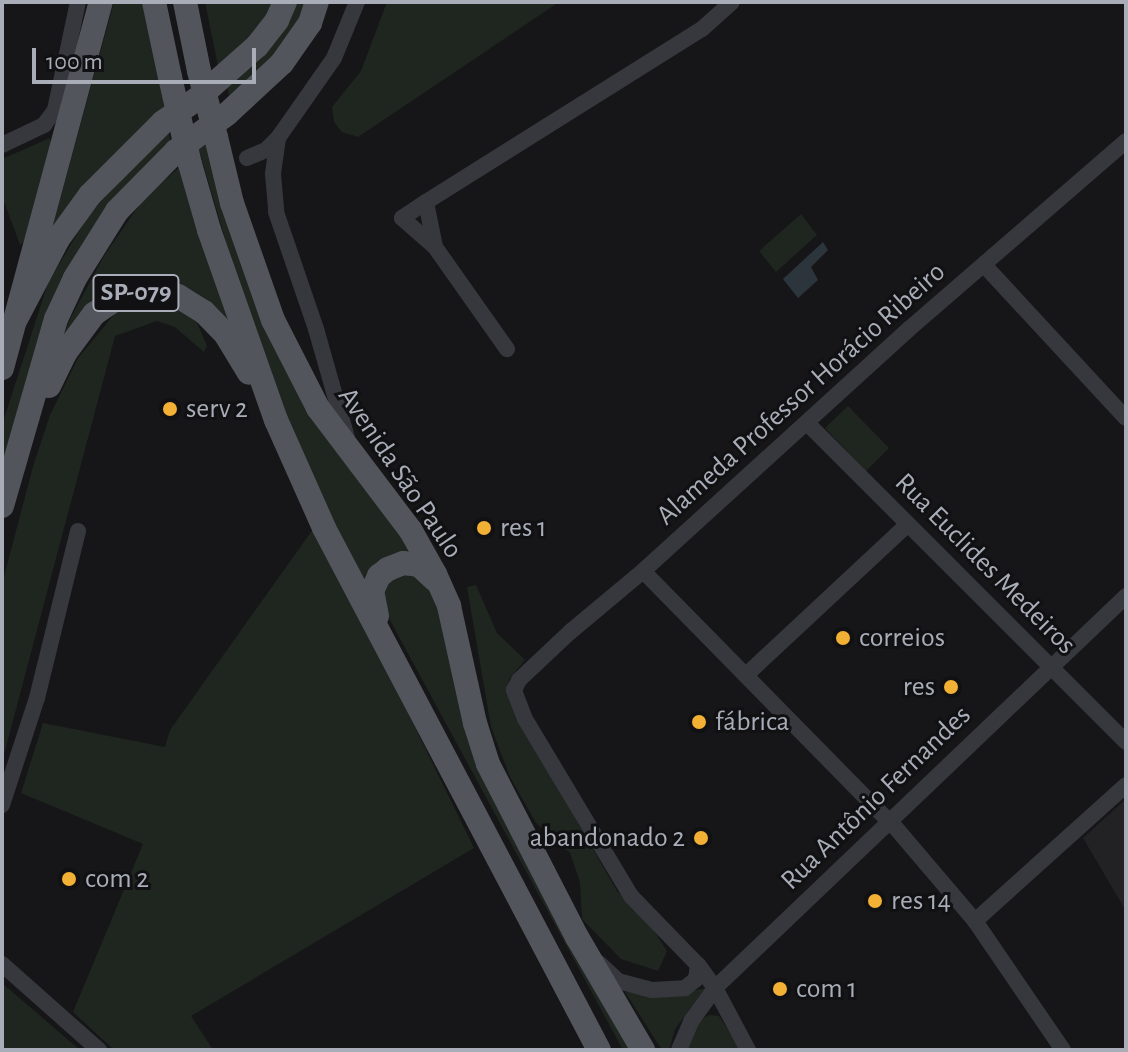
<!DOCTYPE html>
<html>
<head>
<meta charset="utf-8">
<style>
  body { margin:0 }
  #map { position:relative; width:1128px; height:1052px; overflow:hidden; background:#161618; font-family:"Alegreya Sans",sans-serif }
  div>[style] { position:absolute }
  .built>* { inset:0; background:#222225 }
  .green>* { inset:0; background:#1e261f }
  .water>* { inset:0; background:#2c353c }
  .minor>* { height:16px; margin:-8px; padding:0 8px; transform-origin:8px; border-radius:8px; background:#37383d }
  .primary>* { height:24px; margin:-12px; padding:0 12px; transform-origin:12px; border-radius:12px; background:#53555c }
  .primary-bridge>* { height:24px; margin:-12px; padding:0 12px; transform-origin:12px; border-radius:12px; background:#53555c }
  .dots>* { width:22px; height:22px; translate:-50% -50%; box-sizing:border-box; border:4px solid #111113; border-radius:50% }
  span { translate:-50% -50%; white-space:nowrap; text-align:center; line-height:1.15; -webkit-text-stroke:6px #111113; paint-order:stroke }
  .shield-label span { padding:2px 6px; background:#111113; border:2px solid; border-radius:6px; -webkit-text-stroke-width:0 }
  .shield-label { font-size:26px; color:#a8adb8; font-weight:700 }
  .street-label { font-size:28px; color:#a8adb8 }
  .poi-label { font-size:28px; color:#a8adb8 }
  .left { translate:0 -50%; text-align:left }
  .right { translate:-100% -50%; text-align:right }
  .frame { position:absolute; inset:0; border:4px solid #a8adb8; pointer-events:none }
  .scale { position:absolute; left:32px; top:48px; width:224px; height:36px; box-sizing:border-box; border:4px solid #a8adb8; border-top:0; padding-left:10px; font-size:24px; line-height:28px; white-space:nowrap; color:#a8adb8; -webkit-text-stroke:6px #111113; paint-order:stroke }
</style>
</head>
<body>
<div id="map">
  <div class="built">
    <div style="clip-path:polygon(1126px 799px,1126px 911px,1083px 838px)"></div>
  </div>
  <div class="green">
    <div style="clip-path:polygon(114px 2px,142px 2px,167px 112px,45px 254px)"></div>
    <div style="clip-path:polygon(205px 2px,278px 2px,250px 41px,218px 66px)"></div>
    <div style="clip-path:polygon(294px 2px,308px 2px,295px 31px,231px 103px,227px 86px)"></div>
    <div style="clip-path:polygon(387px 2px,559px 2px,358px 137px,342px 132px,334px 122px,332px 107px,361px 71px)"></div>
    <div style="clip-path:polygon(168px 128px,171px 145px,95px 229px,2px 482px,2px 425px,48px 283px,88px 216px)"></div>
    <div style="clip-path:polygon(207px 133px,254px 294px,420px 559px,376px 564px,366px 574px,361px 588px,302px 456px,240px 290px,197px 143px)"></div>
    <div style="clip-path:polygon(50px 138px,52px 149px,31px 236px,20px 245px,2px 196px,2px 159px)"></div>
    <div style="clip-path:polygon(182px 165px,242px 341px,212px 306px,193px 291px,164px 280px,144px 279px,50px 370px,70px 319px,104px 256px,144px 198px)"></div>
    <div style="clip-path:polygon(801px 214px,817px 235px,776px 272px,759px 251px)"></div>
    <div style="clip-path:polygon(157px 300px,178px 306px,195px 318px,207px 346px,204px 352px,175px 327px,157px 321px,115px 336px,2px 762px,2px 584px,34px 463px,50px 415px,78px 358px,117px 311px,136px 302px)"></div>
    <div style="clip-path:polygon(848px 406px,889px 448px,866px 471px,825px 428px)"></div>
    <div style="clip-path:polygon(316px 525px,474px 848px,191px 1016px,213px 1050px,114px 1050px,73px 1012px,143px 844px,21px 793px,43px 723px,165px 747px,170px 730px)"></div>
    <div style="clip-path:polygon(412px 572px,433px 592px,457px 674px,632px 1050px,623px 1050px,385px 611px,384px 590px,389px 580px)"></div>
    <div style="clip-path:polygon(476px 585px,497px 633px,525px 660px,509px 679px,508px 693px,522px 726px,617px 891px,649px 923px,667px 951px,658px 971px,621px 959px,582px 919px,580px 882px,570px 853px,536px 823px,510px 777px,491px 727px,467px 587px)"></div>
    <div style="clip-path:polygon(2px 983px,80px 1050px,2px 1050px)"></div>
    <div style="clip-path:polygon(706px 988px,675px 1029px,669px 1050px,662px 1050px,625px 992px,672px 995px)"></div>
    <div style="clip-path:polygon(709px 1015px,719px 1016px,741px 1050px,686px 1050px,697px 1022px)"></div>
  </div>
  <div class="water">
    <div style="clip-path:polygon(823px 242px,828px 250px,811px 267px,818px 280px,798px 298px,783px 279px)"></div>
  </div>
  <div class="minor">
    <div style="left:278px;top:138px;width:36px;rotate:98deg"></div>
    <div style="left:273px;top:174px;width:38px;rotate:85deg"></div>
    <div style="left:276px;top:212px;width:124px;rotate:71.1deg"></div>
    <div style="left:316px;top:329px;width:113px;rotate:74.1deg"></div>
    <div style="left:2px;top:145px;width:47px;rotate:-25.5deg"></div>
    <div style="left:44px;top:125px;width:19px;rotate:-54deg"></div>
    <div style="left:55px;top:110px;width:110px;rotate:-78deg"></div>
    <div style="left:247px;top:158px;width:21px;rotate:-23deg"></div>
    <div style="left:266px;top:150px;width:17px;rotate:-45deg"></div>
    <div style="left:278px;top:138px;width:98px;rotate:-55deg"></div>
    <div style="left:334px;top:58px;width:61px;rotate:-67.7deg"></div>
    <div style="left:426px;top:202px;width:46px;rotate:78.7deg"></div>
    <div style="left:435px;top:247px;width:44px;rotate:-138.7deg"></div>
    <div style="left:402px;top:218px;width:29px;rotate:-34deg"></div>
    <div style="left:426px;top:202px;width:326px;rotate:-32.1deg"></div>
    <div style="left:702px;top:29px;width:40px;rotate:-42deg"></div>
    <div style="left:435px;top:247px;width:125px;rotate:54.8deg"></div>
    <div style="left:985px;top:266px;width:207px;rotate:47.2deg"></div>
    <div style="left:807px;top:423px;width:451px;rotate:45deg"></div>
    <div style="left:643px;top:571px;width:359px;rotate:45.5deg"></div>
    <div style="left:895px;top:827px;width:123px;rotate:49.6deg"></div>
    <div style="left:975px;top:921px;width:156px;rotate:55.7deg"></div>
    <div style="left:746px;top:675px;width:221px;rotate:-43deg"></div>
    <div style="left:2px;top:805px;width:113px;rotate:-71.9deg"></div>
    <div style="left:37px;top:698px;width:172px;rotate:-76.2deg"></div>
    <div style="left:975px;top:921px;width:203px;rotate:-42deg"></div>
    <div style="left:599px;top:963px;width:26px;rotate:43deg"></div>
    <div style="left:618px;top:981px;width:35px;rotate:15deg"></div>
    <div style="left:652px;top:990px;width:33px;rotate:-3deg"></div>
    <div style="left:685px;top:988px;width:14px;rotate:-39deg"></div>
    <div style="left:696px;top:979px;width:14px;rotate:-82deg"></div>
    <div style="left:2px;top:964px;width:130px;rotate:41.6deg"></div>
    <div style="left:679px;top:1050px;width:33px;rotate:-67deg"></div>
    <div style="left:692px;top:1020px;width:39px;rotate:-54deg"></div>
    <div style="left:715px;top:988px;width:568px;rotate:-43.64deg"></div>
    <div style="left:748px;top:1050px;width:70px;rotate:-118deg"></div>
    <div style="left:715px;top:988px;width:29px;rotate:-126deg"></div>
    <div style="left:698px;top:965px;width:96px;rotate:-134.2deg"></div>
    <div style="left:631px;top:896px;width:206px;rotate:-120.9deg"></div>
    <div style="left:525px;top:719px;width:31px;rotate:-111deg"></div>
    <div style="left:514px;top:690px;width:11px;rotate:-63deg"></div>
    <div style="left:519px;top:680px;width:70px;rotate:-43.3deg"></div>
    <div style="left:570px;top:632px;width:95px;rotate:-39.9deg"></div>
    <div style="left:643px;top:571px;width:360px;rotate:-42.3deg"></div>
    <div style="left:909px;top:329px;width:287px;rotate:-40.9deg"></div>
  </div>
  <div class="primary">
    <div style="left:154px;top:2px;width:77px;rotate:78deg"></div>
    <div style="left:185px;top:2px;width:70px;rotate:78.5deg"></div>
    <div style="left:216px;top:137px;width:68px;rotate:76.4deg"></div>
    <div style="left:232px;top:203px;width:124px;rotate:70.7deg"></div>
    <div style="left:273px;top:320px;width:99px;rotate:62.9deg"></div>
    <div style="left:318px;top:408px;width:154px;rotate:52.9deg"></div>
    <div style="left:411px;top:531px;width:49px;rotate:60.8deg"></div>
    <div style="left:435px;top:574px;width:35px;rotate:66deg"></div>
    <div style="left:449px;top:606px;width:120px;rotate:77.5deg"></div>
    <div style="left:475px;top:723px;width:43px;rotate:72.4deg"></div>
    <div style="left:488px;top:764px;width:195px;rotate:62.8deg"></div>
    <div style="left:577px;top:937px;width:131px;rotate:59.7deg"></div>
    <div style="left:190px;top:164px;width:69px;rotate:73.9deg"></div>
    <div style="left:209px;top:230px;width:201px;rotate:70.6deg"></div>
    <div style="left:276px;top:420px;width:118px;rotate:66deg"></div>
    <div style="left:324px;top:528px;width:590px;rotate:62.22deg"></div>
    <div style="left:15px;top:321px;width:93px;rotate:-62.3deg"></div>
    <div style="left:58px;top:239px;width:54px;rotate:-54deg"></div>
    <div style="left:90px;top:195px;width:103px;rotate:-45deg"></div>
    <div style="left:163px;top:122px;width:41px;rotate:-34.1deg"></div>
    <div style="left:197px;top:99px;width:80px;rotate:-41.5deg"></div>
    <div style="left:257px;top:46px;width:33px;rotate:-52deg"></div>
    <div style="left:277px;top:20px;width:20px;rotate:-66deg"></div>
    <div style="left:2px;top:368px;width:379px;rotate:-74.9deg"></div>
    <div style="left:49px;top:386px;width:37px;rotate:-64deg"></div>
    <div style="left:65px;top:353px;width:49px;rotate:-53.4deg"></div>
    <div style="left:94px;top:314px;width:33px;rotate:-35deg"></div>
    <div style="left:121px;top:295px;width:30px;rotate:-9deg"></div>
    <div style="left:151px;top:290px;width:28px;rotate:13deg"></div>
    <div style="left:178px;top:296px;width:31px;rotate:32deg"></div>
    <div style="left:204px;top:312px;width:32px;rotate:46deg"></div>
    <div style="left:226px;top:335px;width:44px;rotate:58.8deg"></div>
    <div style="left:2px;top:506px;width:195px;rotate:-73.9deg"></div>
    <div style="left:56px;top:319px;width:45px;rotate:-65.1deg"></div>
    <div style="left:75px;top:278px;width:79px;rotate:-57.9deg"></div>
    <div style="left:117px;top:211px;width:84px;rotate:-45.5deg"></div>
    <div style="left:176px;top:151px;width:63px;rotate:-36deg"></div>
    <div style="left:227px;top:114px;width:75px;rotate:-42.8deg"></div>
    <div style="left:282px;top:63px;width:49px;rotate:-55deg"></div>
    <div style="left:310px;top:23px;width:22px;rotate:-72deg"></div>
    <div style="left:377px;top:616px;width:25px;rotate:-101deg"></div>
    <div style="left:372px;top:591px;width:17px;rotate:-65deg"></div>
    <div style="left:379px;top:576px;width:11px;rotate:-38deg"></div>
    <div style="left:388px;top:569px;width:16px;rotate:-22deg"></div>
    <div style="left:403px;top:563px;width:16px;rotate:7deg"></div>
    <div style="left:419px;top:565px;width:21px;rotate:43deg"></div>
  </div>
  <div class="primary-bridge">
    <div style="left:199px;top:71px;width:68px;rotate:75.6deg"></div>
    <div style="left:170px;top:77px;width:89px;rotate:77.1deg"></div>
  </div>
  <div class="dots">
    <div style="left:170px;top:409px;background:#f2b134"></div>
    <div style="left:484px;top:528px;background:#f2b134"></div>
    <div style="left:843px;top:638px;background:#f2b134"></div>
    <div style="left:951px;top:687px;background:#f2b134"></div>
    <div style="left:699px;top:722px;background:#f2b134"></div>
    <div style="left:701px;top:838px;background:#f2b134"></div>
    <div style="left:69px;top:879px;background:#f2b134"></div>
    <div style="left:875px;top:901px;background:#f2b134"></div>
    <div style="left:780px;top:989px;background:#f2b134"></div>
  </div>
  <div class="shield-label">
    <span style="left:136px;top:293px">SP-079</span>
  </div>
  <div class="street-label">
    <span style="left:801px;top:394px;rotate:-42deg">Alameda Professor Horácio Ribeiro</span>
    <span style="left:400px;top:473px;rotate:56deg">Avenida São Paulo</span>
    <span style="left:985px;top:564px;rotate:45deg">Rua Euclides Medeiros</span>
    <span style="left:876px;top:798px;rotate:-44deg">Rua Antônio Fernandes</span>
  </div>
  <div class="poi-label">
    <span class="left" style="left:186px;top:409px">serv 2</span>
    <span class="left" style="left:500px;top:528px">res 1</span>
    <span class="left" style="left:859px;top:638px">correios</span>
    <span class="right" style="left:935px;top:687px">res</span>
    <span class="left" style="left:715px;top:722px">fábrica</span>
    <span class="right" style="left:685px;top:838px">abandonado 2</span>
    <span class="left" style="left:85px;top:879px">com 2</span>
    <span class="left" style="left:891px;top:901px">res 14</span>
    <span class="left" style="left:796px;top:989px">com 1</span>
  </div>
  <div class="frame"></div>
  <div class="scale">100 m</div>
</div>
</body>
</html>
